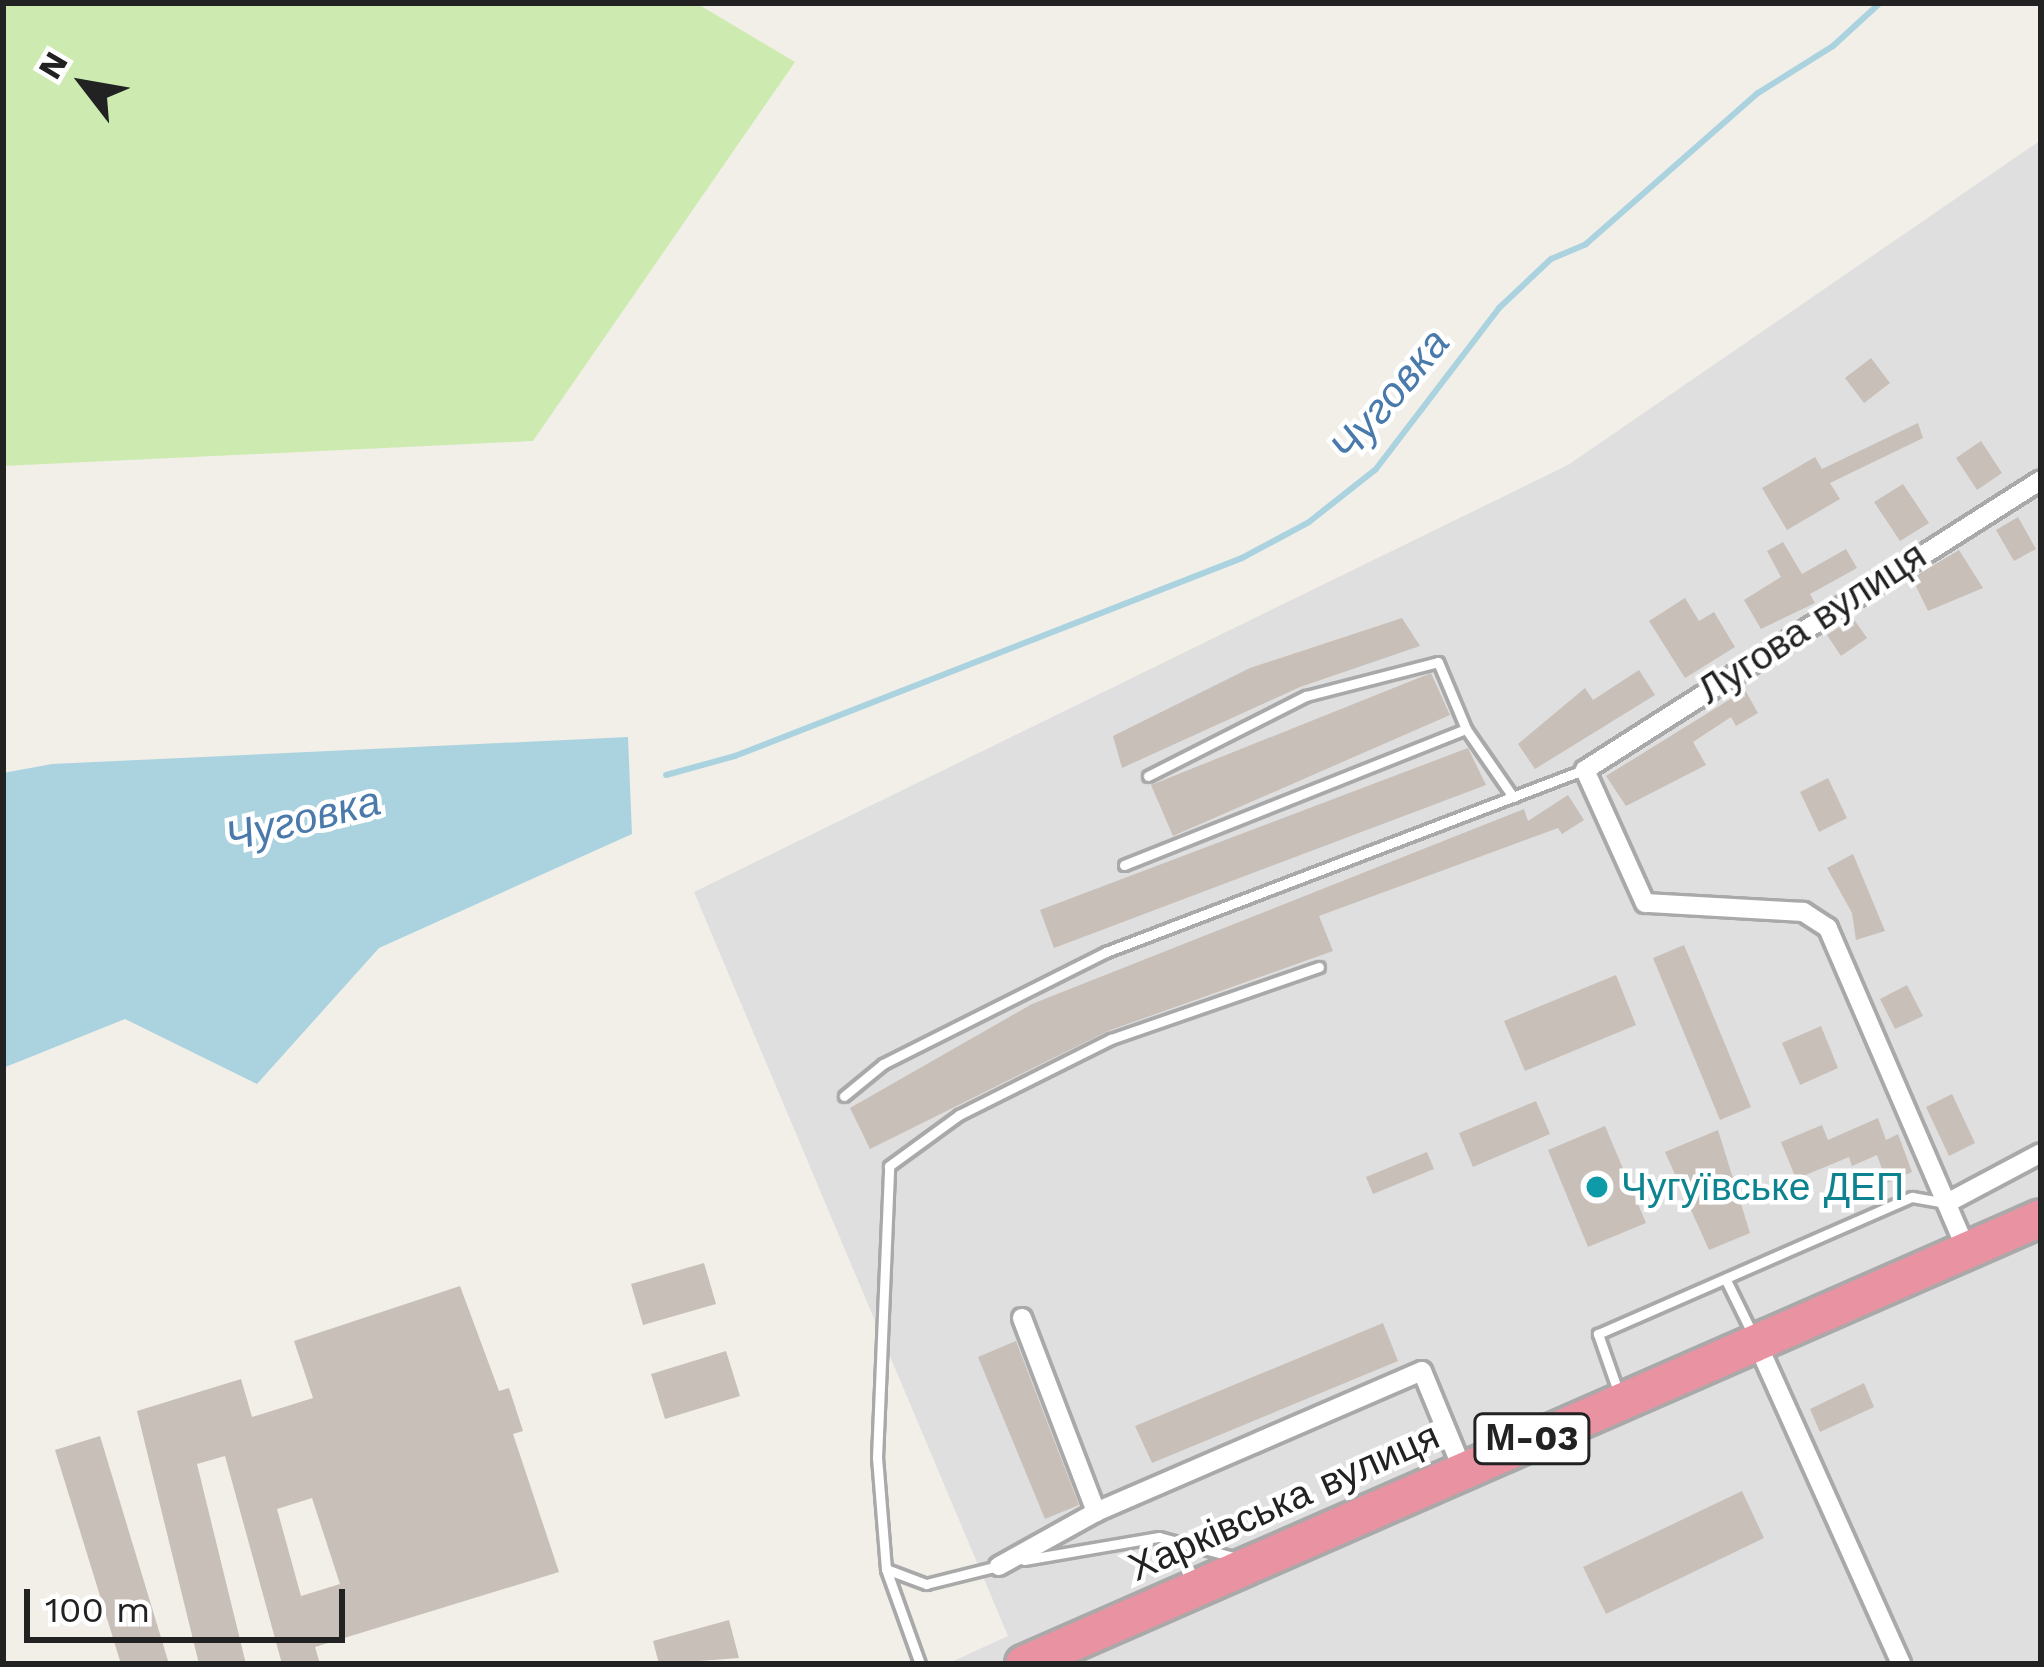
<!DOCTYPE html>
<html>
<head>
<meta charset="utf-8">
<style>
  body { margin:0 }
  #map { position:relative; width:2044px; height:1667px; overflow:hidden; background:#f2efe9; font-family:"Work Sans",sans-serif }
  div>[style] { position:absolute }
  .residential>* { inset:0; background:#e0dfdf }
  .grass>* { inset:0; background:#cdebb0 }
  .water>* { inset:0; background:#aad3df }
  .stream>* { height:6px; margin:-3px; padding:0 3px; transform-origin:3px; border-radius:3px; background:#aad3df }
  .building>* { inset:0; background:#c7bfb8 }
  .roads { filter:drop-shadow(3px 0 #a9a9a9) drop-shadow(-3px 0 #a9a9a9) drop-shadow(0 3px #a9a9a9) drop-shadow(0 -3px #a9a9a9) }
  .lane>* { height:9px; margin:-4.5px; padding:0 4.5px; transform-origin:4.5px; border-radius:4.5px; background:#fff }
  .street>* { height:18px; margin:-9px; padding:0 9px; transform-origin:9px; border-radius:9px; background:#fff }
  .highway>* { height:36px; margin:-18px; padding:0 18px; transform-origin:18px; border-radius:18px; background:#e892a2 }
  .dots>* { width:33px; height:33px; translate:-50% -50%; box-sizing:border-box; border:6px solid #fff; border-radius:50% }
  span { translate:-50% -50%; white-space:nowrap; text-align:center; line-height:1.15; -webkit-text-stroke:9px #fff; paint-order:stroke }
  .shield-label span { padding:3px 9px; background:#fff; border:3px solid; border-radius:9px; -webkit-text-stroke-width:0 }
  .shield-label { font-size:36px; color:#222; font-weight:700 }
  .street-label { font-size:39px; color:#222 }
  .culture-label { font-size:39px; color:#0d838f }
  .left { translate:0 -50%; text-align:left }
  .water-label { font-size:42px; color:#4a7aab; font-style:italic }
  .frame { position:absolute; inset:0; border:6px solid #222; pointer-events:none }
  .north { position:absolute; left:24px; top:24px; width:120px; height:120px; -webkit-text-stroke:9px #fff; paint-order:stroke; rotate:301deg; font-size:33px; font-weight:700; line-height:48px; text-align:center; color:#222 }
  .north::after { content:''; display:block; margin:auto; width:42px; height:54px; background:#222; clip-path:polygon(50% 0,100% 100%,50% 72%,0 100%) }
  .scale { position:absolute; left:24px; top:1589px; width:321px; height:54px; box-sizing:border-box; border:6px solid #222; border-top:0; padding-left:15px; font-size:36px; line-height:42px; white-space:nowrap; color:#222; -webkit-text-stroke:9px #fff; paint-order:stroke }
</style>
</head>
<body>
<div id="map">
  <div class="residential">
    <div style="clip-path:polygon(2041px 140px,2041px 1664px,947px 1664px,1008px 1636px,694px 892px,1568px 465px)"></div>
  </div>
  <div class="grass">
    <div style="clip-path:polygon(3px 3px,696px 3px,795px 62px,533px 441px,3px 466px)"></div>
  </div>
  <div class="water">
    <div style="clip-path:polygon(628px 737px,632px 834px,379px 948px,257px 1084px,125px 1019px,3px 1068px,3px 773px,52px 764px)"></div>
  </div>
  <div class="stream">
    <div style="left:666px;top:775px;width:72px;rotate:-15.4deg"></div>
    <div style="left:735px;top:756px;width:544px;rotate:-21.33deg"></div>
    <div style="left:1242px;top:558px;width:76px;rotate:-28.2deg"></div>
    <div style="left:1309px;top:522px;width:85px;rotate:-38.3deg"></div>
    <div style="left:1376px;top:469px;width:203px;rotate:-52.6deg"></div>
    <div style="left:1499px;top:308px;width:71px;rotate:-43.3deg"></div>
    <div style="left:1551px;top:259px;width:38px;rotate:-23deg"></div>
    <div style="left:1586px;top:244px;width:229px;rotate:-41.3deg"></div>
    <div style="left:1758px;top:93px;width:89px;rotate:-32.1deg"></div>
    <div style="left:1833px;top:46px;width:64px;rotate:-42.5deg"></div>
  </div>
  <div class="building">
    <div style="clip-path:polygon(1871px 358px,1890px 383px,1864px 403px,1845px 378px)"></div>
    <div style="clip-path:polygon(1918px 423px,1923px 438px,1830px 483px,1840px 499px,1787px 530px,1762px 488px,1815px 457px,1822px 469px)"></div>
    <div style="clip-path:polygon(1981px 441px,2002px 473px,1977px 490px,1956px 458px)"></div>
    <div style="clip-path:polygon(1903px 484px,1929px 523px,1900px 541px,1874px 502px)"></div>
    <div style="clip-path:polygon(2018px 517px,2036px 549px,2014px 561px,1996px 530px)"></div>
    <div style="clip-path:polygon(1783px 542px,1802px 574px,1846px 549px,1857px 568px,1810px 594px,1815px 603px,1761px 629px,1744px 600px,1781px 577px,1767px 551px)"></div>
    <div style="clip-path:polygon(1959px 550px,1983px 588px,1928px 611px,1912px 578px)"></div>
    <div style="clip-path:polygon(1685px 598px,1699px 621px,1714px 612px,1735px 647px,1685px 678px,1649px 621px)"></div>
    <div style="clip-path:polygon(1402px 618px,1420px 646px,1300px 687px,1122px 768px,1113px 736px,1250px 668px)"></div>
    <div style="clip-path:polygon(1853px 618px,1867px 638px,1841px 656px,1827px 635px)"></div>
    <div style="clip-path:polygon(1639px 670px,1655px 695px,1535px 769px,1518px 744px,1585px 688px,1593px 700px)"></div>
    <div style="clip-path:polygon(1431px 673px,1450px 715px,1173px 836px,1151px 785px)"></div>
    <div style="clip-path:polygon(1745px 690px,1758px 713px,1736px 726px,1731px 717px,1693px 742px,1706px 765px,1626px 806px,1606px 776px)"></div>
    <div style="clip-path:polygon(1468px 748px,1486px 785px,1054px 948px,1040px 910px)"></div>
    <div style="clip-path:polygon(1828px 778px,1847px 818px,1819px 832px,1800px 792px)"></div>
    <div style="clip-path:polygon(1568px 795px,1584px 820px,1562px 834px,1558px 828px,1319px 916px,1333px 951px,1108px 1031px,870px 1149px,850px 1108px,1032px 1004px,1524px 809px,1528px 821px)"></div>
    <div style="clip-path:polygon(1853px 854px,1885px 931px,1856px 940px,1852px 913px,1827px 868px)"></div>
    <div style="clip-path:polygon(1684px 945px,1751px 1107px,1720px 1120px,1653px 958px)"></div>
    <div style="clip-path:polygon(1616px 975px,1636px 1025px,1525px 1071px,1504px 1021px)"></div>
    <div style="clip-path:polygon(1907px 985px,1923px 1016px,1895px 1029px,1880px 999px)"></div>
    <div style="clip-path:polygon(1821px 1026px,1838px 1068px,1800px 1085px,1782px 1043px)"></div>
    <div style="clip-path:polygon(1952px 1094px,1975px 1143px,1949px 1156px,1926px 1107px)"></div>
    <div style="clip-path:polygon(1536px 1101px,1550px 1134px,1473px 1167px,1459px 1133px)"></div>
    <div style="clip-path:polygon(1878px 1118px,1886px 1140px,1898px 1134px,1912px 1172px,1887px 1183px,1877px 1155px,1852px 1166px,1849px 1157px,1796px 1179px,1781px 1142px,1822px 1125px,1828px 1140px)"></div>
    <div style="clip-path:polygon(1605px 1126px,1646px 1223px,1588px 1247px,1548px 1150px)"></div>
    <div style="clip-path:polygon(1718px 1130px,1750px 1233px,1709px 1250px,1665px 1152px)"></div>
    <div style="clip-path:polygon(1427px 1152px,1434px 1169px,1373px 1194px,1366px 1177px)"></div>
    <div style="clip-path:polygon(704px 1263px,716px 1304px,643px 1325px,631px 1284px)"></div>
    <div style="clip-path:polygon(evenodd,460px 1286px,499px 1391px,509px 1388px,523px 1431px,513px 1434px,559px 1572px,315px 1647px,320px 1664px,282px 1664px,225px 1456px,197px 1464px,246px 1664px,199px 1664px,137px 1411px,241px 1379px,252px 1417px,313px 1398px,294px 1341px,460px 1286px,312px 1498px,340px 1584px,301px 1596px,277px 1509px,312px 1498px)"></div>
    <div style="clip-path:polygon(1383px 1323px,1398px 1361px,1152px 1463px,1135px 1426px)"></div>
    <div style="clip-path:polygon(1016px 1341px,1079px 1505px,1045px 1519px,978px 1357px)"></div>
    <div style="clip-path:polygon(726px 1351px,740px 1396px,665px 1419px,651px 1374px)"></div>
    <div style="clip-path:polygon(1864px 1383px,1874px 1407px,1820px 1432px,1810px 1409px)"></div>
    <div style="clip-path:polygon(100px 1436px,169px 1664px,121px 1664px,55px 1450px)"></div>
    <div style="clip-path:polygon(1742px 1491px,1764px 1538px,1606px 1614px,1583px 1567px)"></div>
    <div style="clip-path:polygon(729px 1620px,739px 1658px,659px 1664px,653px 1641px)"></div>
  </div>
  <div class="roads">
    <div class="lane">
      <div style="left:1148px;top:776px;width:177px;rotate:-26.9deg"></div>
      <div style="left:1306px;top:696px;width:136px;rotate:-14.4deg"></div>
      <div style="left:1438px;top:662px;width:73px;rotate:67.3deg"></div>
      <div style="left:1124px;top:865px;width:368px;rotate:-21.7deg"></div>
      <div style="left:1466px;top:729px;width:83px;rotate:55.3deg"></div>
      <div style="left:844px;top:1096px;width:50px;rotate:-39.4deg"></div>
      <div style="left:883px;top:1064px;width:250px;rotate:-26.7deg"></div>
      <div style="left:1106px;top:952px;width:511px;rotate:-20.88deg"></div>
      <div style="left:1726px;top:1280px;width:59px;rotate:63.9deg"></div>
      <div style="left:1620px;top:1397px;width:67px;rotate:-109.2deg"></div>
      <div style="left:1598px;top:1334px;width:343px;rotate:-23.6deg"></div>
      <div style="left:1912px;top:1197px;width:36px;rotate:10deg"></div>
      <div style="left:1024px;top:1560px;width:137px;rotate:-9.7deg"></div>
      <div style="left:1159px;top:1537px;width:85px;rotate:15deg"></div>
      <div style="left:886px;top:1569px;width:43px;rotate:20.6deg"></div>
      <div style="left:926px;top:1584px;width:78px;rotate:-14deg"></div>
      <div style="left:920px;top:1664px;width:101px;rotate:-109.7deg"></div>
      <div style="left:886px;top:1569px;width:111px;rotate:-94.6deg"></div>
      <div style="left:877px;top:1458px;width:292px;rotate:-87.6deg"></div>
      <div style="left:889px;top:1166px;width:87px;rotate:-36.1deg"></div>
      <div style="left:959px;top:1115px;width:170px;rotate:-26.6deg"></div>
      <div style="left:1111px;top:1039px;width:220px;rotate:-19.1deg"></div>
    </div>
    <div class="street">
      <div style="left:1947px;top:1203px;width:106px;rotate:-28deg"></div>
      <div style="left:1967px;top:1251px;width:352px;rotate:-113.3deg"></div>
      <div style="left:1828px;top:928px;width:30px;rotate:-147deg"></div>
      <div style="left:1803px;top:912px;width:158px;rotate:-176.7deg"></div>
      <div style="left:1645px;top:903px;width:146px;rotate:-114.3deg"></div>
      <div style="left:1585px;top:770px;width:540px;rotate:-32.45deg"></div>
      <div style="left:1022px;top:1318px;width:208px;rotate:69.1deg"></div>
      <div style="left:1757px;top:1343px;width:352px;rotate:65.8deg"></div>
      <div style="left:999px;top:1566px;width:111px;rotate:-29.1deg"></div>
      <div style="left:1096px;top:1512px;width:355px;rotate:-23.4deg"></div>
      <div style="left:1422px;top:1371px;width:105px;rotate:67.6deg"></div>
    </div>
    <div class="highway">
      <div style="left:1024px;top:1664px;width:1110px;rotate:-23.68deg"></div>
    </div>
  </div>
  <div class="dots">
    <div style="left:1597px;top:1187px;background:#0f9aa8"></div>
  </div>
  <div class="shield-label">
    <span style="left:1532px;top:1439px">М-03</span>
  </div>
  <div class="street-label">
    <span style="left:1812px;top:623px;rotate:-33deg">Лугова вулиця</span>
    <span style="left:1284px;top:1502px;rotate:-24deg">Харківська вулиця</span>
  </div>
  <div class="culture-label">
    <span class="left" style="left:1621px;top:1187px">Чугуївське ДЕП</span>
  </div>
  <div class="water-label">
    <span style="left:1390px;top:395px;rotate:-50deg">Чуговка</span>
    <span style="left:303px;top:819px;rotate:-14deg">Чуговка</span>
  </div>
  <div class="frame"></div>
  <div class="north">N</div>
  <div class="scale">100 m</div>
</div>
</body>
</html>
